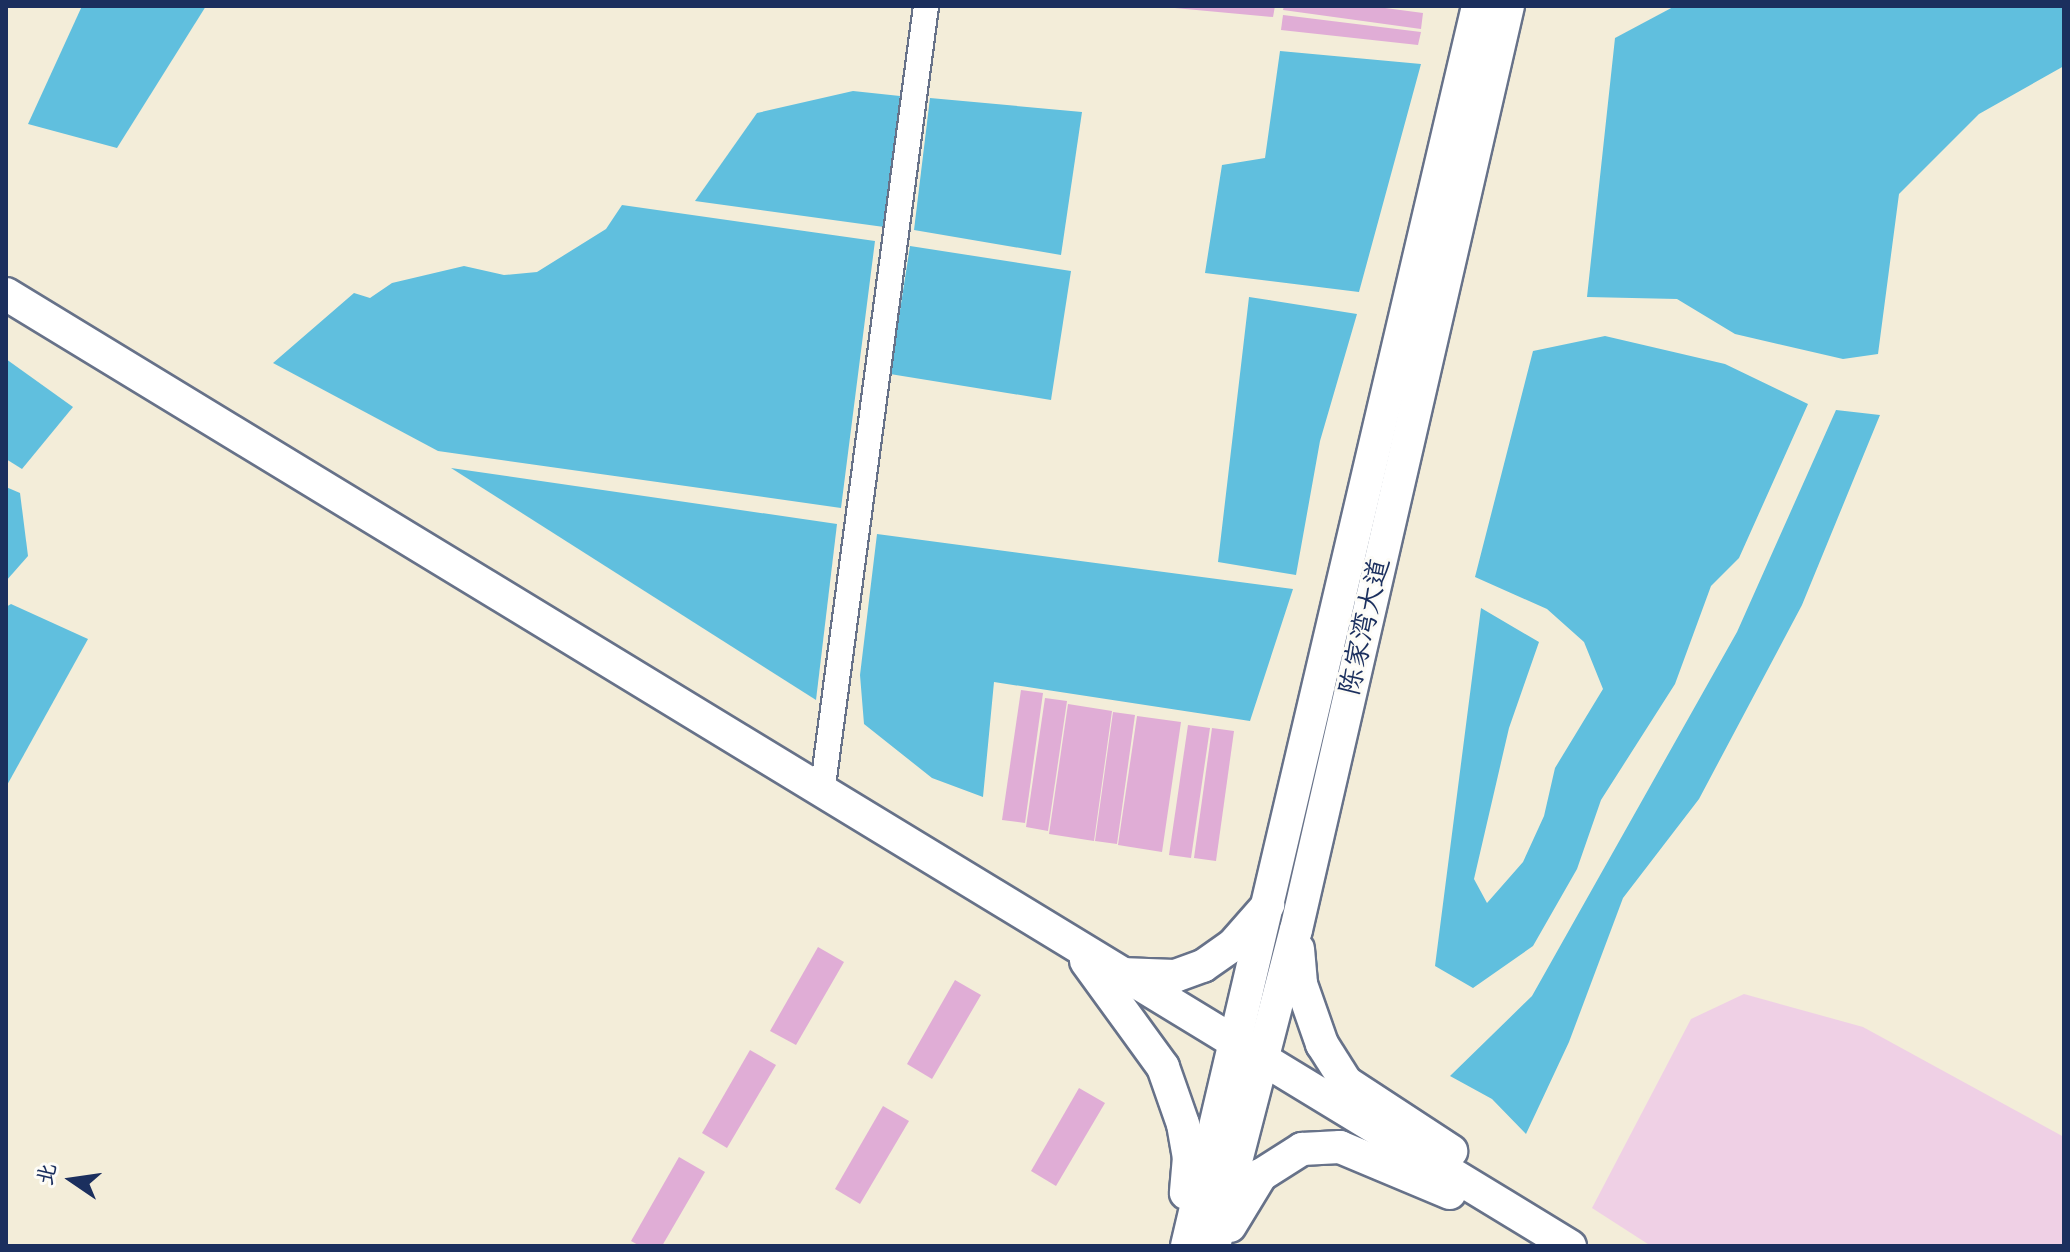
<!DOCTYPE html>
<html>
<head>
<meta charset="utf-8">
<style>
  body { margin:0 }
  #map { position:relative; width:2070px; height:1252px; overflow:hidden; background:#f3edd9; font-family:Kalam,"LXGW WenKai TC",sans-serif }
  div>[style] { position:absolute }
  .built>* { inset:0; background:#efd0e5 }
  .water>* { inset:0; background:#60bfde }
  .building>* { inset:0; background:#e0add6 }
  .roads { filter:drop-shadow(2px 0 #677289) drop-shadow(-2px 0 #677289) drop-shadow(0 2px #677289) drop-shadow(0 -2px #677289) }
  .minor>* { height:24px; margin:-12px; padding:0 12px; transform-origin:12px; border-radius:12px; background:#fff }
  .major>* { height:32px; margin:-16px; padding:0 16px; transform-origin:16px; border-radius:16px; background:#fff }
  span { translate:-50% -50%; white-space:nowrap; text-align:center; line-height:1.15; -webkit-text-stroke:6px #fdfcf7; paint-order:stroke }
  .street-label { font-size:28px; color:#1b2f5e }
  .frame { position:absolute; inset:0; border:8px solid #1b2f5e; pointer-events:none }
  .north { position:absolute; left:32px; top:1140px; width:80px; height:80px; -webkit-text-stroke:6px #fdfcf7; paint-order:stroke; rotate:283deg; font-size:22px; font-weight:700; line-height:32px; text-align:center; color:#1b2f5e }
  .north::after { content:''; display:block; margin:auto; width:28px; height:36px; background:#1b2f5e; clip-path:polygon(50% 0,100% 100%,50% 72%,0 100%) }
</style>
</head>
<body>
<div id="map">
  <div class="built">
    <div style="clip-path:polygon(1744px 994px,1863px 1027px,2064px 1137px,2064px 1246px,1651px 1246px,1592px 1208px,1691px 1019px)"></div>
  </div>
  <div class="water">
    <div style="clip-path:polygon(82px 6px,206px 6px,117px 148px,28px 124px)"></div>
    <div style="clip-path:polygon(1675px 6px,2064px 6px,2064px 66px,1979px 114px,1899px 194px,1878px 354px,1843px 359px,1735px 334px,1677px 299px,1587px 297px,1615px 38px)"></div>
    <div style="clip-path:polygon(1280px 51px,1421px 64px,1359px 292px,1205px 273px,1222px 165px,1265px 158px)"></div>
    <div style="clip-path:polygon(853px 91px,900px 96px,884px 227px,695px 201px,757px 113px)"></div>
    <div style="clip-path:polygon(930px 98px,1082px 112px,1061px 255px,914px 230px)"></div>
    <div style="clip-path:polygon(622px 205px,875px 241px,841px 508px,438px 451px,273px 363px,354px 293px,370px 298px,392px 283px,464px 266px,504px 275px,537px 272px,606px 229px)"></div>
    <div style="clip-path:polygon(910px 246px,1071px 271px,1051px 400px,890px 374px)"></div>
    <div style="clip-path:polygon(1249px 297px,1357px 314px,1320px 441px,1296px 575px,1218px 562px)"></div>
    <div style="clip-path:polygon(1605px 336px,1725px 364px,1808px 404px,1739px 558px,1711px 586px,1675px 684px,1601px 800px,1577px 869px,1533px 946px,1473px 988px,1435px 966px,1481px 608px,1539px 642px,1509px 728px,1474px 879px,1487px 903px,1523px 862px,1544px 816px,1555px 768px,1603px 689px,1584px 642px,1547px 609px,1475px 577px,1533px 351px)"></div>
    <div style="clip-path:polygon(6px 359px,73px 407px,22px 469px,6px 459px)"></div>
    <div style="clip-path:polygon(1836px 410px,1880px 415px,1802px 605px,1699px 799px,1623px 898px,1569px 1042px,1526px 1134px,1492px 1099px,1450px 1076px,1532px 996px,1737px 632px)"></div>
    <div style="clip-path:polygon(451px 468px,837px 524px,816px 700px)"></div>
    <div style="clip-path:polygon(6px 487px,20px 493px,28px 556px,6px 581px)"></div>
    <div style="clip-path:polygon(877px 534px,1293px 589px,1250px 721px,994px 682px,983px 797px,932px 778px,864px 724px,860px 675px)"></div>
    <div style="clip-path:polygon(11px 604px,88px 639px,6px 787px,6px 607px)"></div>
  </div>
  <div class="building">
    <div style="clip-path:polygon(1153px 6px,1275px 6px,1273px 17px)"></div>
    <div style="clip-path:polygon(1284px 6px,1370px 6px,1423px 13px,1421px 29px,1283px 10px)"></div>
    <div style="clip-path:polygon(1283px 15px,1421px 32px,1418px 45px,1281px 30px)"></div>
    <div style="clip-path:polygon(1021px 690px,1043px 693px,1025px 823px,1002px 820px)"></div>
    <div style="clip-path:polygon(1045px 698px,1067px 701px,1048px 831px,1026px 827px)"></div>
    <div style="clip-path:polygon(1068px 704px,1112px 711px,1094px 841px,1049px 834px)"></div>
    <div style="clip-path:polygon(1113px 712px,1135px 715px,1117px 844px,1095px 841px)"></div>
    <div style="clip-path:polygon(1137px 716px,1181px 722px,1162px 852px,1118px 845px)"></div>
    <div style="clip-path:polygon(1188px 725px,1210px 728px,1191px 858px,1169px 855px)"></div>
    <div style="clip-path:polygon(1212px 728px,1234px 731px,1216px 861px,1194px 858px)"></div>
    <div style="clip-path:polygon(818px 947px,844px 962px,796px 1045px,770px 1031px)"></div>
    <div style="clip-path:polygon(955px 980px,981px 995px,932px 1079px,907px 1064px)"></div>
    <div style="clip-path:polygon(750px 1050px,776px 1065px,727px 1148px,702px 1133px)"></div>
    <div style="clip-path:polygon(1079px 1088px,1105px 1103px,1056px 1186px,1031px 1171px)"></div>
    <div style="clip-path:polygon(883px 1106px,909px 1121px,860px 1204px,835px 1189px)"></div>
    <div style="clip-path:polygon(679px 1157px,705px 1172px,662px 1246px,640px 1246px,631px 1241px)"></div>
  </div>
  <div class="roads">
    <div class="minor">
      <div style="left:822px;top:793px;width:794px;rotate:-82.47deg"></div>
    </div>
    <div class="major">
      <div style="left:6px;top:294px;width:1831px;rotate:31.33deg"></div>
      <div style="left:1298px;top:949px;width:35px;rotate:85deg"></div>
      <div style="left:1301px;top:984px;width:64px;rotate:70.7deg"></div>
      <div style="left:1322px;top:1044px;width:45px;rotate:57.7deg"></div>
      <div style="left:1346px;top:1082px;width:126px;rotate:33.3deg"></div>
      <div style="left:1086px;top:961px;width:131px;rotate:54deg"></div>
      <div style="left:1163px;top:1067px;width:60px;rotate:70.7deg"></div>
      <div style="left:1183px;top:1124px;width:34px;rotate:80deg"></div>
      <div style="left:1189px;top:1157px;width:36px;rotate:95deg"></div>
      <div style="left:1121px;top:974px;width:54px;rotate:2.1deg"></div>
      <div style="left:1175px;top:976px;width:30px;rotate:-20deg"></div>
      <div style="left:1203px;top:966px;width:35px;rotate:-35deg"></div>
      <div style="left:1232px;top:946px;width:55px;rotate:-48.7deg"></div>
      <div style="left:1230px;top:1226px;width:60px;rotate:-58.7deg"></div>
      <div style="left:1261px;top:1175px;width:49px;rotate:-32.4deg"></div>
      <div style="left:1302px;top:1149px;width:38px;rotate:-3deg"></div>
      <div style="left:1340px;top:1147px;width:119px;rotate:22.7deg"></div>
      <div style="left:1187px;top:1246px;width:1274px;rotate:-76.79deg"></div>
      <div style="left:1214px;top:1246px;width:326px;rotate:-75.5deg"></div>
      <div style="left:1296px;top:930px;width:948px;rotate:-77.08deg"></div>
    </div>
  </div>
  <div class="street-label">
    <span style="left:1366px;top:627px;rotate:-77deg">陈家湾大道</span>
  </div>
  <div class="frame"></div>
  <div class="north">北</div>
</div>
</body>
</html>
